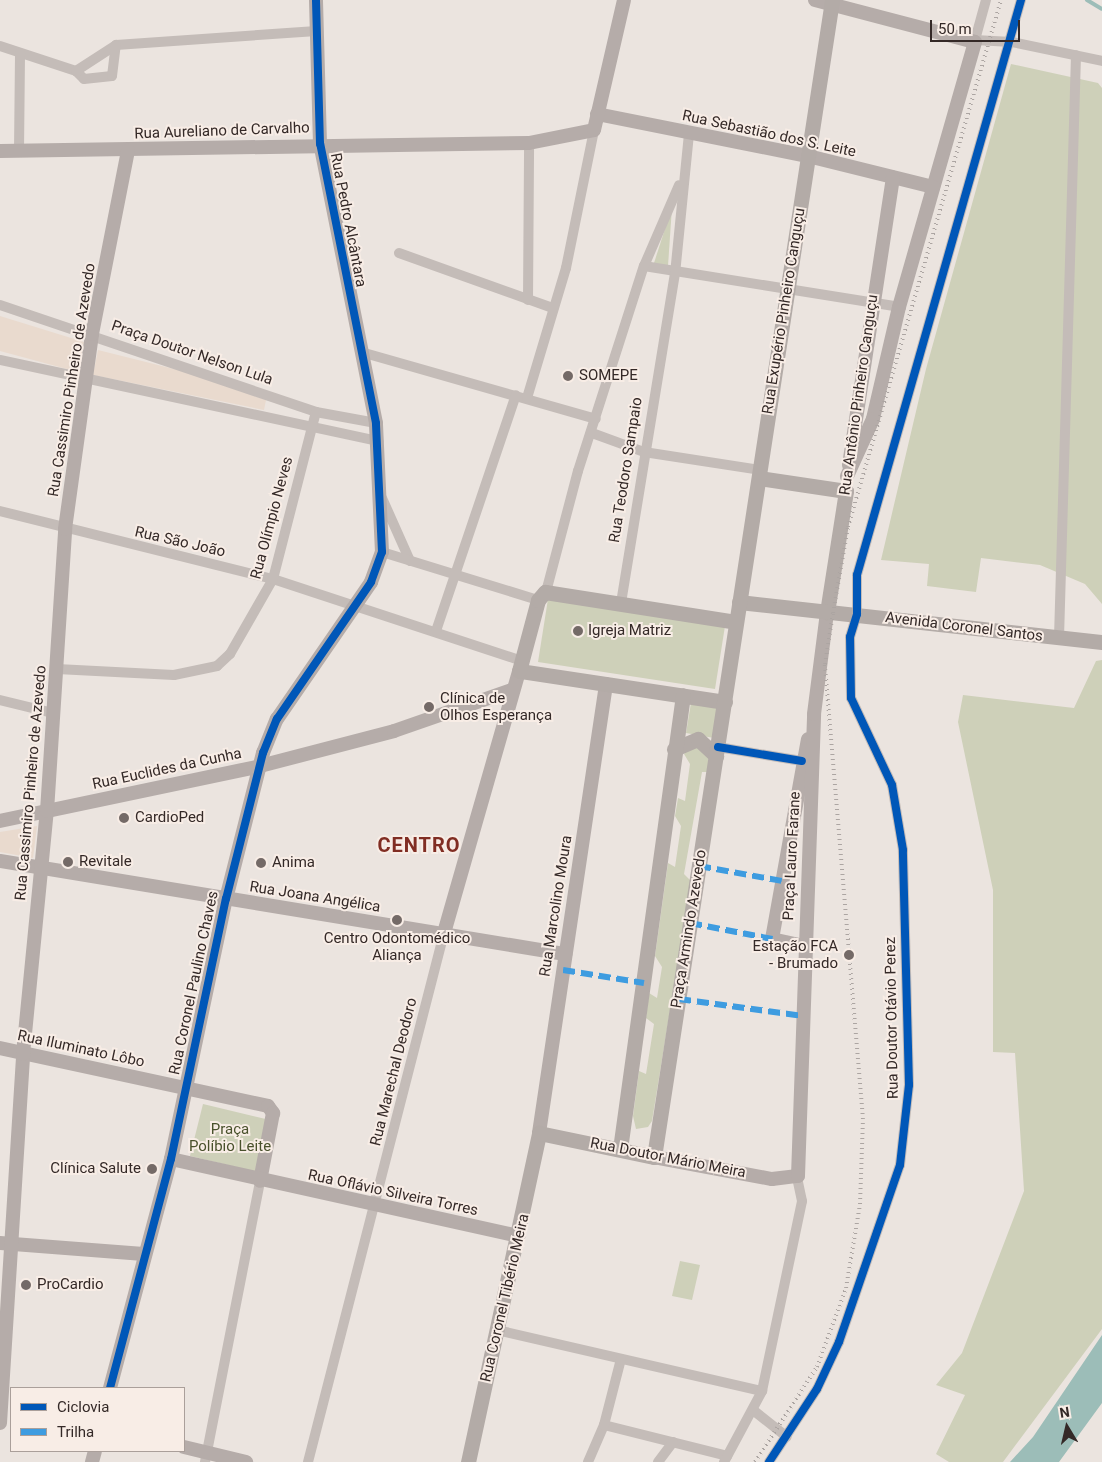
<!DOCTYPE html>
<html>
<head>
<meta charset="utf-8">
<style>
  body { margin:0 }
  #map { position:relative; width:1102px; height:1462px; overflow:hidden; background:#ebe4df; font-family:Roboto,sans-serif }
  div>[style] { position:absolute }
  .green>* { inset:0; background:#ced0b9 }
  .plaza>* { inset:0; background:#e9dace }
  .water>* { inset:0; background:#9cbdb8 }
  .stream>* { height:4px; margin:-2px; padding:0 2px; transform-origin:2px; border-radius:2px; background:#9cbdb8 }
  .street>* { height:10px; margin:-5px; padding:0 5px; transform-origin:5px; border-radius:5px; background:#c4bcb8 }
  .secondary>* { height:14px; margin:-7px; padding:0 7px; transform-origin:7px; border-radius:7px; background:#b5aca9 }
  .primary>* { height:15px; margin:-7.5px; padding:0 7.5px; transform-origin:7.5px; border-radius:7.5px; background:#b3aba7 }
  .rail>* { height:4px; margin-top:-2px; transform-origin:0; background:repeating-linear-gradient(90deg,#aca5a2 0 1px,transparent 0 5px) }
  .quiet>* { height:6px; margin-top:-3px; transform-origin:0; background:repeating-linear-gradient(90deg,#3e9ce0 0 12px,transparent 0 18px) }
  .cycleway>* { height:8px; margin:-4px; padding:0 4px; transform-origin:4px; border-radius:4px; background:#0057b8 }
  .dots>* { width:14px; height:14px; translate:-50% -50%; box-sizing:border-box; border:2px solid #f8ede6; border-radius:50% }
  span { translate:-50% -50%; white-space:nowrap; text-align:center; line-height:1.15; -webkit-text-stroke:4px #f8ede6; paint-order:stroke }
  .street-label { font-size:15px; color:#342927 }
  .poi-label { font-size:15px; color:#342927 }
  .left { translate:0 -50%; text-align:left }
  .right { translate:-100% -50%; text-align:right }
  .park-label { font-size:15px; color:#49512c }
  .district-label { font-size:20px; color:#802d23; font-weight:700; letter-spacing:1px }
  .legend { position:absolute; left:10px; top:1387px; width:175px; height:65px; box-sizing:border-box; background:#f8ede6; border:1px solid #aa9f9a; margin:0; padding:6px 9px; list-style:none; font-size:15px; color:#342927 }
  .legend li { display:flex; align-items:center; gap:10px; height:25px }
  .legend b { width:25px; border:1px solid #aa9f9a }
  .north { position:absolute; left:1042px; top:1402px; width:50px; height:50px; -webkit-text-stroke:4px #f8ede6; paint-order:stroke; rotate:351deg; font-size:14px; font-weight:700; line-height:20px; text-align:center; color:#342927 }
  .north::after { content:''; display:block; margin:auto; width:18px; height:22px; background:#342927; clip-path:polygon(50% 0,100% 100%,50% 72%,0 100%) }
  .scale { position:absolute; left:930px; top:20px; width:90px; height:22px; box-sizing:border-box; border:2px solid #342927; border-top:0; padding-left:6px; font-size:15px; line-height:18px; white-space:nowrap; color:#342927; -webkit-text-stroke:4px #f8ede6; paint-order:stroke }
</style>
</head>
<body>
<div id="map">
  <div class="green">
    <div style="clip-path:polygon(1011px 64px,1098px 83px,1102px 88px,1102px 604px,1085px 584px,1040px 565px,981px 558px,976px 592px,927px 586px,929px 564px,881px 560px,926px 369px)"></div>
    <div style="clip-path:polygon(672px 207px,668px 266px,654px 263px)"></div>
    <div style="clip-path:polygon(548px 599px,725px 626px,715px 689px,538px 662px)"></div>
    <div style="clip-path:polygon(1102px 660px,1102px 1329px,1003px 1462px,949px 1462px,936px 1454px,965px 1395px,936px 1385px,962px 1353px,1024px 1191px,1015px 1053px,993px 1052px,993px 890px,958px 722px,963px 695px,1074px 708px,1096px 661px)"></div>
    <div style="clip-path:polygon(691px 703px,718px 707px,714px 738px,686px 733px)"></div>
    <div style="clip-path:polygon(691px 744px,707px 748px,710px 772px,702px 772px,684px 874px,691px 881px,652px 1121px,648px 1127px,636px 1129px,633px 1116px,639px 1071px,646px 1074px,654px 1024px,646px 1018px,649px 993px,657px 998px,662px 967px,655px 956px,668px 863px,675px 867px,681px 826px,675px 816px,678px 798px,685px 801px,690px 764px,684px 754px)"></div>
    <div style="clip-path:polygon(203px 1104px,270px 1120px,257px 1172px,190px 1156px)"></div>
    <div style="clip-path:polygon(680px 1261px,700px 1265px,692px 1300px,672px 1296px)"></div>
  </div>
  <div class="plaza">
    <div style="clip-path:polygon(0 316px,84px 342px,78px 372px,0 351px)"></div>
    <div style="clip-path:polygon(98px 350px,182px 371px,266px 400px,264px 410px,93px 375px)"></div>
    <div style="clip-path:polygon(37px 826px,33px 858px,0 852px,0 832px)"></div>
  </div>
  <div class="water">
    <div style="clip-path:polygon(1102px 1335px,1102px 1403px,1059px 1462px,1010px 1462px,1033px 1437px)"></div>
  </div>
  <div class="stream">
    <div style="left:1087px;top:0;width:17px;rotate:31deg"></div>
  </div>
  <div class="street">
    <div style="left:986px;top:0;width:41px;rotate:105.4deg"></div>
    <div style="left:975px;top:40px;width:37px;rotate:3deg"></div>
    <div style="left:1012px;top:42px;width:92px;rotate:11.9deg"></div>
    <div style="left:0;top:46px;width:80px;rotate:18.2deg"></div>
    <div style="left:76px;top:71px;width:48px;rotate:-33deg"></div>
    <div style="left:116px;top:45px;width:201px;rotate:-4deg"></div>
    <div style="left:76px;top:71px;width:11px;rotate:45deg"></div>
    <div style="left:84px;top:79px;width:28px;rotate:-6deg"></div>
    <div style="left:112px;top:76px;width:31px;rotate:-83deg"></div>
    <div style="left:19px;top:151px;width:98px;rotate:-89.4deg"></div>
    <div style="left:399px;top:253px;width:164px;rotate:19.7deg"></div>
    <div style="left:644px;top:266px;width:258px;rotate:9.1deg"></div>
    <div style="left:528px;top:300px;width:157px;rotate:-89.6deg"></div>
    <div style="left:0;top:305px;width:334px;rotate:18.7deg"></div>
    <div style="left:316px;top:412px;width:61px;rotate:10.4deg"></div>
    <div style="left:361px;top:352px;width:244px;rotate:15.9deg"></div>
    <div style="left:0;top:360px;width:387px;rotate:12.1deg"></div>
    <div style="left:527px;top:398px;width:136px;rotate:-73.3deg"></div>
    <div style="left:566px;top:268px;width:141px;rotate:-78.5deg"></div>
    <div style="left:592px;top:433px;width:55px;rotate:20.1deg"></div>
    <div style="left:644px;top:452px;width:117px;rotate:8.8deg"></div>
    <div style="left:382px;top:498px;width:69px;rotate:66deg"></div>
    <div style="left:0;top:511px;width:281px;rotate:14deg"></div>
    <div style="left:273px;top:579px;width:263px;rotate:18.2deg"></div>
    <div style="left:382px;top:552px;width:163px;rotate:17.1deg"></div>
    <div style="left:546px;top:592px;width:125px;rotate:-75.2deg"></div>
    <div style="left:578px;top:471px;width:215px;rotate:-72.2deg"></div>
    <div style="left:644px;top:266px;width:88px;rotate:-66.6deg"></div>
    <div style="left:621px;top:603px;width:333px;rotate:-80.7deg"></div>
    <div style="left:675px;top:274px;width:141px;rotate:-84.3deg"></div>
    <div style="left:436px;top:631px;width:249px;rotate:-71.3deg"></div>
    <div style="left:1059px;top:638px;width:583px;rotate:-88.33deg"></div>
    <div style="left:57px;top:669px;width:117px;rotate:2.9deg"></div>
    <div style="left:174px;top:675px;width:44px;rotate:-11.8deg"></div>
    <div style="left:217px;top:666px;width:18px;rotate:-43deg"></div>
    <div style="left:230px;top:654px;width:86px;rotate:-60.2deg"></div>
    <div style="left:273px;top:579px;width:172px;rotate:-75.6deg"></div>
    <div style="left:0;top:700px;width:55px;rotate:13.8deg"></div>
    <div style="left:718px;top:747px;width:85px;rotate:9.5deg"></div>
    <div style="left:497px;top:1330px;width:272px;rotate:13deg"></div>
    <div style="left:753px;top:1410px;width:43px;rotate:38.5deg"></div>
    <div style="left:604px;top:1425px;width:127px;rotate:14.1deg"></div>
    <div style="left:205px;top:1462px;width:286px;rotate:-78.9deg"></div>
    <div style="left:308px;top:1462px;width:546px;rotate:-75.58deg"></div>
    <div style="left:588px;top:1462px;width:40px;rotate:-66.6deg"></div>
    <div style="left:604px;top:1425px;width:68px;rotate:-75.6deg"></div>
    <div style="left:658px;top:1462px;width:25px;rotate:-53deg"></div>
    <div style="left:724px;top:1462px;width:81px;rotate:-61.8deg"></div>
    <div style="left:762px;top:1391px;width:194px;rotate:-78.1deg"></div>
    <div style="left:802px;top:1201px;width:24px;rotate:-102deg"></div>
    <div style="left:769px;top:1462px;width:87px;rotate:-56.7deg"></div>
    <div style="left:817px;top:1389px;width:52px;rotate:-64.9deg"></div>
    <div style="left:839px;top:1342px;width:187px;rotate:-71deg"></div>
    <div style="left:900px;top:1165px;width:81px;rotate:-83.6deg"></div>
    <div style="left:909px;top:1085px;width:235px;rotate:-91.5deg"></div>
    <div style="left:903px;top:850px;width:66px;rotate:-99.6deg"></div>
    <div style="left:892px;top:785px;width:96px;rotate:-115.2deg"></div>
    <div style="left:851px;top:698px;width:61px;rotate:-90.9deg"></div>
    <div style="left:850px;top:637px;width:24px;rotate:-73deg"></div>
    <div style="left:857px;top:614px;width:39px;rotate:-90deg"></div>
    <div style="left:857px;top:575px;width:598px;rotate:-74.08deg"></div>
  </div>
  <div class="secondary">
    <div style="left:815px;top:0;width:165px;rotate:14.7deg"></div>
    <div style="left:975px;top:42px;width:276px;rotate:106deg"></div>
    <div style="left:899px;top:307px;width:115px;rotate:103.1deg"></div>
    <div style="left:873px;top:419px;width:63px;rotate:114.5deg"></div>
    <div style="left:597px;top:114px;width:215px;rotate:11.3deg"></div>
    <div style="left:808px;top:156px;width:129px;rotate:13.9deg"></div>
    <div style="left:0;top:151px;width:529px;rotate:-0.87deg"></div>
    <div style="left:529px;top:143px;width:66px;rotate:-11.3deg"></div>
    <div style="left:594px;top:130px;width:133px;rotate:-77deg"></div>
    <div style="left:849px;top:465px;width:291px;rotate:-81.3deg"></div>
    <div style="left:0;top:821px;width:266px;rotate:-11.9deg"></div>
    <div style="left:260px;top:766px;width:138px;rotate:-14.6deg"></div>
    <div style="left:394px;top:731px;width:125px;rotate:-19.2deg"></div>
    <div style="left:0;top:861px;width:573px;rotate:9.35deg"></div>
    <div style="left:444px;top:933px;width:273px;rotate:-74deg"></div>
    <div style="left:804px;top:946px;width:33px;rotate:-168deg"></div>
    <div style="left:772px;top:939px;width:203px;rotate:-79.8deg"></div>
    <div style="left:0;top:1048px;width:274px;rotate:12.2deg"></div>
    <div style="left:268px;top:1106px;width:9px;rotate:54deg"></div>
    <div style="left:273px;top:1113px;width:69px;rotate:100.8deg"></div>
    <div style="left:539px;top:1133px;width:454px;rotate:-81.5deg"></div>
    <div style="left:654px;top:1157px;width:120px;rotate:10.6deg"></div>
    <div style="left:772px;top:1179px;width:26px;rotate:-7deg"></div>
    <div style="left:798px;top:1176px;width:462px;rotate:-88deg"></div>
    <div style="left:814px;top:714px;width:102px;rotate:-82.7deg"></div>
    <div style="left:171px;top:1159px;width:356px;rotate:12.5deg"></div>
    <div style="left:0;top:1243px;width:144px;rotate:4.4deg"></div>
    <div style="left:110px;top:1388px;width:237px;rotate:-75.1deg"></div>
    <div style="left:171px;top:1159px;width:266px;rotate:-78.1deg"></div>
    <div style="left:226px;top:899px;width:151px;rotate:-75.8deg"></div>
    <div style="left:263px;top:753px;width:37px;rotate:-68deg"></div>
    <div style="left:277px;top:719px;width:166px;rotate:-55.5deg"></div>
    <div style="left:371px;top:582px;width:32px;rotate:-70deg"></div>
    <div style="left:382px;top:552px;width:129px;rotate:-92.7deg"></div>
    <div style="left:376px;top:423px;width:285px;rotate:-101.3deg"></div>
    <div style="left:320px;top:144px;width:144px;rotate:-91.6deg"></div>
    <div style="left:0;top:1423px;width:370px;rotate:-86.4deg"></div>
    <div style="left:23px;top:1054px;width:244px;rotate:-84.4deg"></div>
    <div style="left:47px;top:811px;width:283px;rotate:-86.3deg"></div>
    <div style="left:65px;top:529px;width:197px;rotate:-82.1deg"></div>
    <div style="left:92px;top:334px;width:187px;rotate:-78.9deg"></div>
    <div style="left:184px;top:1447px;width:64px;rotate:13.6deg"></div>
    <div style="left:92px;top:1462px;width:11px;rotate:-75deg"></div>
  </div>
  <div class="primary">
    <div style="left:759px;top:478px;width:88px;rotate:8.5deg"></div>
    <div style="left:846px;top:491px;width:123px;rotate:98.9deg"></div>
    <div style="left:739px;top:602px;width:365px;rotate:6.3deg"></div>
    <div style="left:725px;top:702px;width:208px;rotate:-171.4deg"></div>
    <div style="left:519px;top:671px;width:73px;rotate:-75deg"></div>
    <div style="left:538px;top:600px;width:11px;rotate:-49deg"></div>
    <div style="left:545px;top:592px;width:193px;rotate:8.9deg"></div>
    <div style="left:674px;top:749px;width:26px;rotate:-23deg"></div>
    <div style="left:698px;top:739px;width:25px;rotate:43deg"></div>
    <div style="left:620px;top:1149px;width:458px;rotate:-82.1deg"></div>
    <div style="left:468px;top:1462px;width:337px;rotate:-77.8deg"></div>
    <div style="left:539px;top:1133px;width:117px;rotate:11.8deg"></div>
    <div style="left:654px;top:1157px;width:1171px;rotate:-81.25deg"></div>
  </div>
  <div class="rail">
    <div style="left:755px;top:1462px;width:113px;rotate:-56.9deg"></div>
    <div style="left:817px;top:1367px;width:84px;rotate:-69.8deg"></div>
    <div style="left:846px;top:1288px;width:85px;rotate:-80.5deg"></div>
    <div style="left:860px;top:1204px;width:85px;rotate:-88deg"></div>
    <div style="left:863px;top:1119px;width:457px;rotate:-94.8deg"></div>
    <div style="left:825px;top:664px;width:52px;rotate:-81.1deg"></div>
    <div style="left:833px;top:613px;width:87px;rotate:-80.1deg"></div>
    <div style="left:848px;top:527px;width:549px;rotate:-73.81deg"></div>
  </div>
  <div class="quiet">
    <div style="left:699px;top:866px;width:84px;rotate:10.2deg"></div>
    <div style="left:690px;top:923px;width:84px;rotate:11deg"></div>
    <div style="left:563px;top:970px;width:82px;rotate:9.1deg"></div>
    <div style="left:679px;top:999px;width:125px;rotate:7.8deg"></div>
  </div>
  <div class="cycleway">
    <div style="left:718px;top:747px;width:85px;rotate:9.5deg"></div>
    <div style="left:110px;top:1388px;width:237px;rotate:-75.1deg"></div>
    <div style="left:171px;top:1159px;width:266px;rotate:-78.1deg"></div>
    <div style="left:226px;top:899px;width:151px;rotate:-75.8deg"></div>
    <div style="left:263px;top:753px;width:37px;rotate:-68deg"></div>
    <div style="left:277px;top:719px;width:166px;rotate:-55.5deg"></div>
    <div style="left:371px;top:582px;width:32px;rotate:-70deg"></div>
    <div style="left:382px;top:552px;width:129px;rotate:-92.7deg"></div>
    <div style="left:376px;top:423px;width:285px;rotate:-101.3deg"></div>
    <div style="left:320px;top:144px;width:144px;rotate:-91.6deg"></div>
    <div style="left:769px;top:1462px;width:87px;rotate:-56.7deg"></div>
    <div style="left:817px;top:1389px;width:52px;rotate:-64.9deg"></div>
    <div style="left:839px;top:1342px;width:187px;rotate:-71deg"></div>
    <div style="left:900px;top:1165px;width:81px;rotate:-83.6deg"></div>
    <div style="left:909px;top:1085px;width:235px;rotate:-91.5deg"></div>
    <div style="left:903px;top:850px;width:66px;rotate:-99.6deg"></div>
    <div style="left:892px;top:785px;width:96px;rotate:-115.2deg"></div>
    <div style="left:851px;top:698px;width:61px;rotate:-90.9deg"></div>
    <div style="left:850px;top:637px;width:24px;rotate:-73deg"></div>
    <div style="left:857px;top:614px;width:39px;rotate:-90deg"></div>
    <div style="left:857px;top:575px;width:598px;rotate:-74.08deg"></div>
  </div>
  <div class="dots">
    <div style="left:568px;top:376px;background:#746a67"></div>
    <div style="left:578px;top:631px;background:#746a67"></div>
    <div style="left:429px;top:707px;background:#746a67"></div>
    <div style="left:124px;top:818px;background:#746a67"></div>
    <div style="left:68px;top:862px;background:#746a67"></div>
    <div style="left:261px;top:863px;background:#746a67"></div>
    <div style="left:397px;top:920px;background:#746a67"></div>
    <div style="left:849px;top:955px;background:#746a67"></div>
    <div style="left:152px;top:1169px;background:#746a67"></div>
    <div style="left:26px;top:1285px;background:#746a67"></div>
  </div>
  <div class="street-label">
    <span style="left:222px;top:131px;rotate:-2deg">Rua Aureliano de Carvalho</span>
    <span style="left:769px;top:134px;rotate:12deg">Rua Sebastião dos S. Leite</span>
    <span style="left:348px;top:220px;rotate:79deg">Rua Pedro Alcântara</span>
    <span style="left:784px;top:311px;rotate:-81deg">Rua Exupério Pinheiro Canguçu</span>
    <span style="left:192px;top:353px;rotate:19deg">Praça Doutor Nelson Lula</span>
    <span style="left:72px;top:380px;rotate:-81deg">Rua Cassimiro Pinheiro de Azevedo</span>
    <span style="left:859px;top:395px;rotate:-82deg">Rua Antônio Pinheiro Canguçu</span>
    <span style="left:626px;top:470px;rotate:-81deg">Rua Teodoro Sampaio</span>
    <span style="left:272px;top:518px;rotate:-75deg">Rua Olímpio Neves</span>
    <span style="left:180px;top:542px;rotate:13deg">Rua São João</span>
    <span style="left:964px;top:627px;rotate:7deg">Avenida Coronel Santos</span>
    <span style="left:167px;top:769px;rotate:-12deg">Rua Euclides da Cunha</span>
    <span style="left:31px;top:783px;rotate:-85deg">Rua Cassimiro Pinheiro de Azevedo</span>
    <span style="left:792px;top:856px;rotate:-87deg">Praça Lauro Farane</span>
    <span style="left:315px;top:897px;rotate:9deg">Rua Joana Angélica</span>
    <span style="left:556px;top:906px;rotate:-81deg">Rua Marcolino Moura</span>
    <span style="left:689px;top:929px;rotate:-81deg">Praça Armindo Azevedo</span>
    <span style="left:194px;top:983px;rotate:-78deg">Rua Coronel Paulino Chaves</span>
    <span style="left:892px;top:1018px;rotate:-91deg">Rua Doutor Otávio Perez</span>
    <span style="left:81px;top:1049px;rotate:12deg">Rua Iluminato Lôbo</span>
    <span style="left:394px;top:1072px;rotate:-76deg">Rua Marechal Deodoro</span>
    <span style="left:668px;top:1158px;rotate:11deg">Rua Doutor Mário Meira</span>
    <span style="left:393px;top:1193px;rotate:12deg">Rua Oflávio Silveira Torres</span>
    <span style="left:505px;top:1298px;rotate:-77deg">Rua Coronel Tibério Meira</span>
  </div>
  <div class="poi-label">
    <span class="left" style="left:579px;top:376px">SOMEPE</span>
    <span class="left" style="left:588px;top:631px">Igreja Matriz</span>
    <span class="left" style="left:440px;top:707px">Clínica de<br>Olhos Esperança</span>
    <span class="left" style="left:135px;top:818px">CardioPed</span>
    <span class="left" style="left:79px;top:862px">Revitale</span>
    <span class="left" style="left:272px;top:863px">Anima</span>
    <span style="left:397px;top:947px">Centro Odontomédico<br>Aliança</span>
    <span class="right" style="left:838px;top:955px">Estação FCA<br>- Brumado</span>
    <span class="right" style="left:141px;top:1169px">Clínica Salute</span>
    <span class="left" style="left:37px;top:1285px">ProCardio</span>
  </div>
  <div class="park-label">
    <span style="left:230px;top:1138px">Praça<br>Políbio Leite</span>
  </div>
  <div class="district-label">
    <span style="left:419px;top:845px">CENTRO</span>
  </div>
  <ul class="legend">
  <li><b style="height:6px;background:#0057b8"></b>Ciclovia</li>
  <li><b style="height:6px;background:#3e9ce0"></b>Trilha</li>
  </ul>
  <div class="north">N</div>
  <div class="scale">50 m</div>
</div>
</body>
</html>
